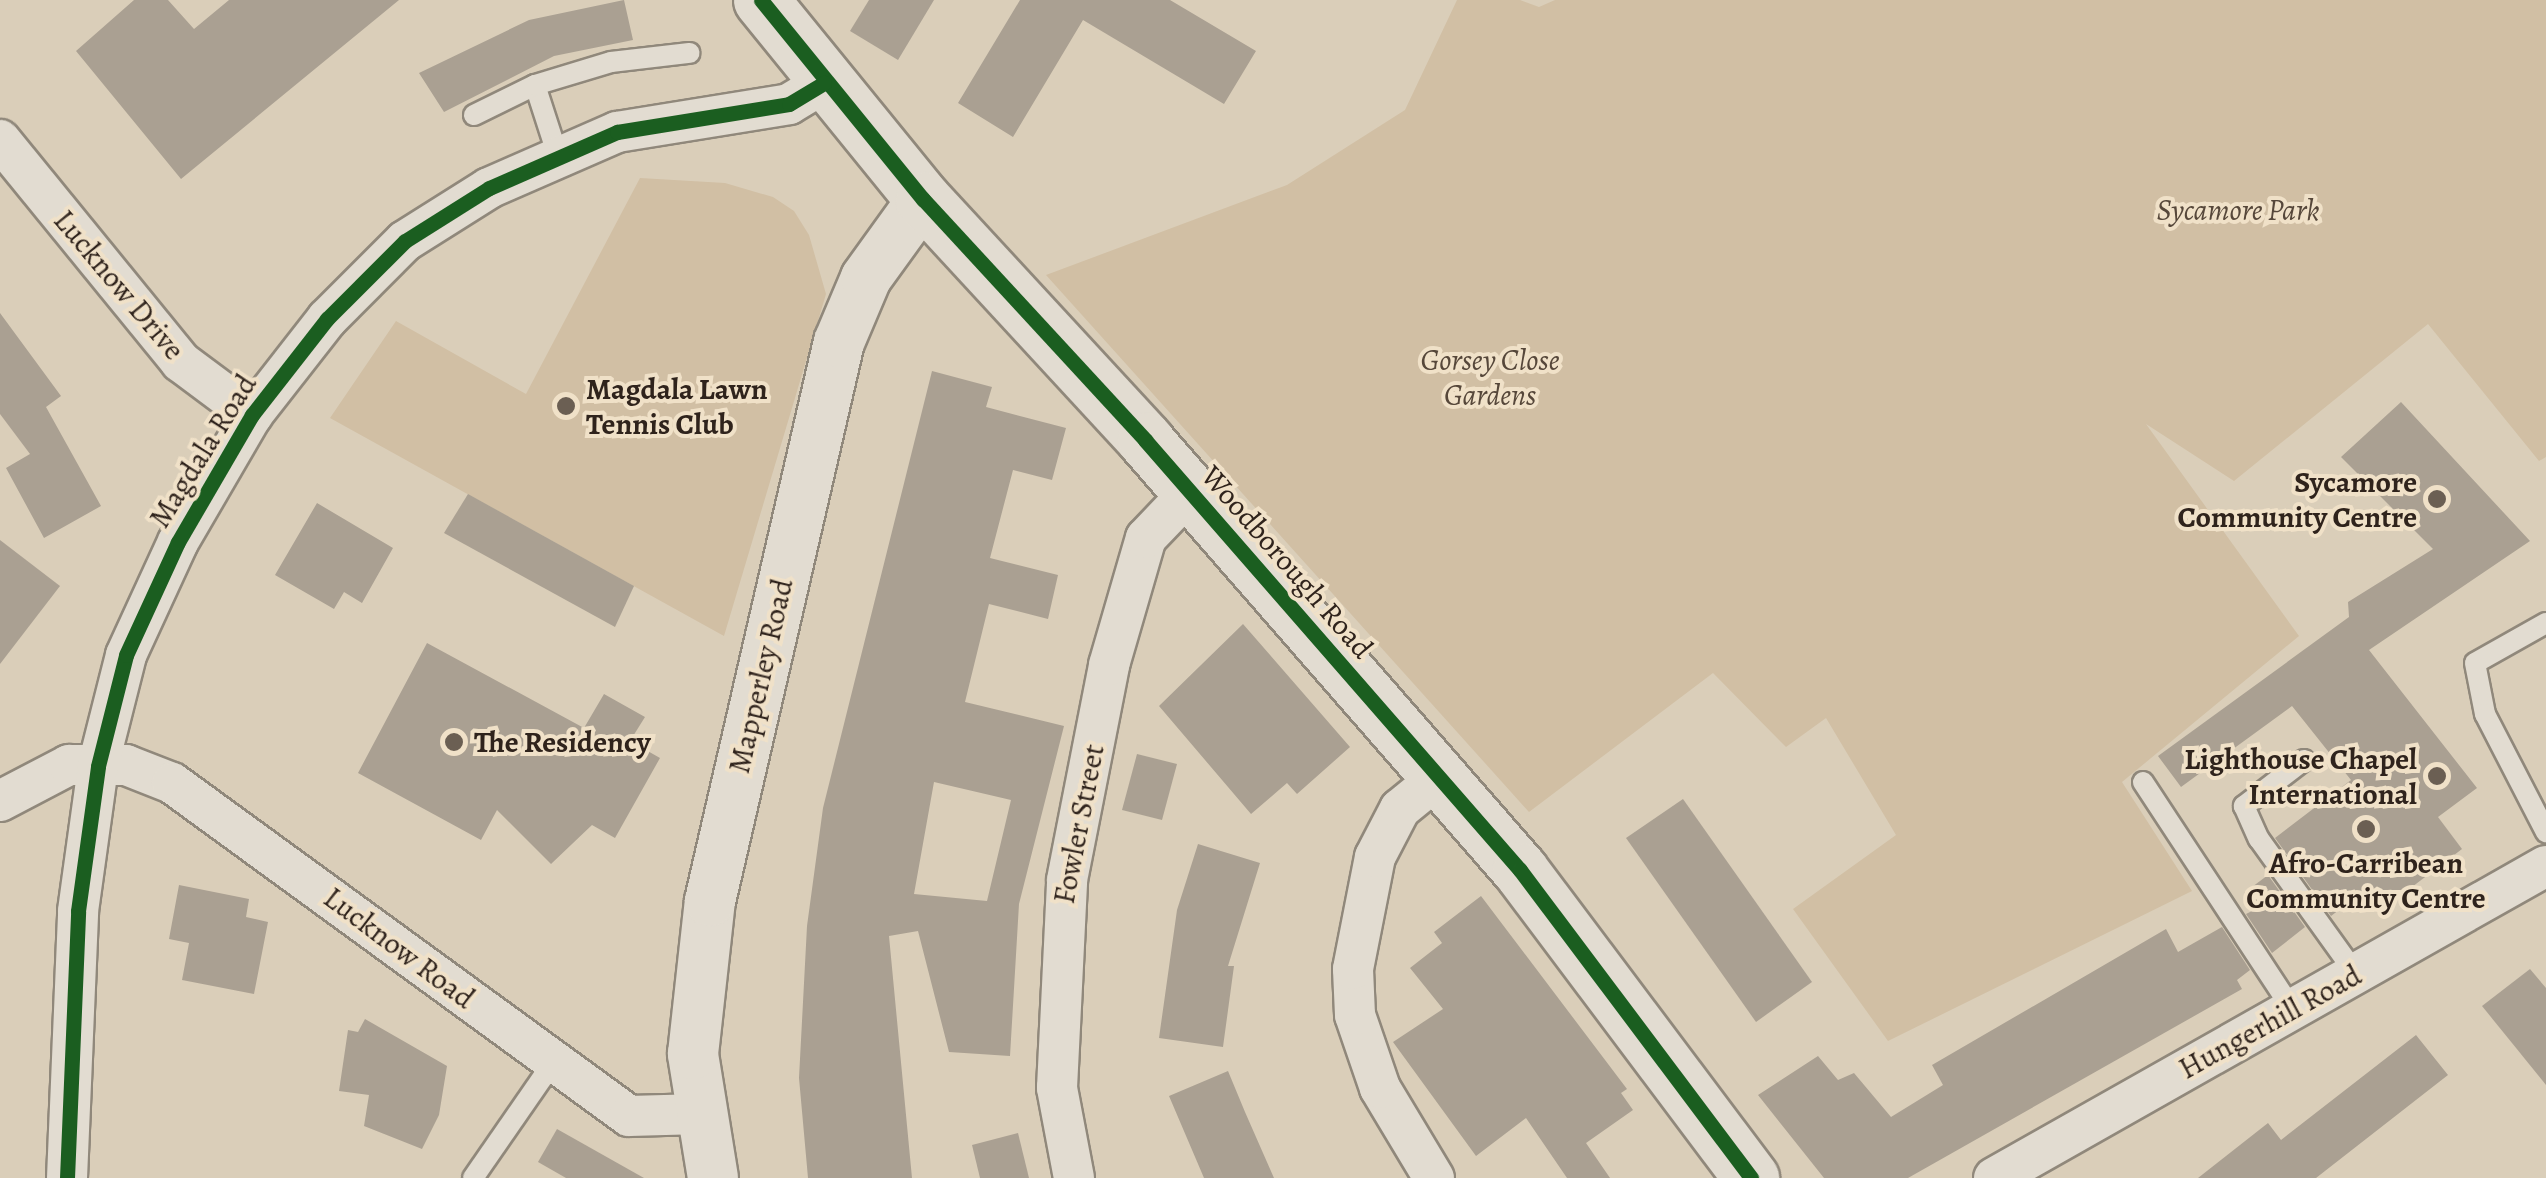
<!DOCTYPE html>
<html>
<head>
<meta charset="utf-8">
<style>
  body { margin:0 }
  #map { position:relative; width:2546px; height:1178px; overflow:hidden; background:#daceb9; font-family:Alegreya,serif }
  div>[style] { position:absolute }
  .green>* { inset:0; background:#d1bfa4 }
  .building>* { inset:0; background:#aaa092 }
  .roads { filter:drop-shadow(2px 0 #90887b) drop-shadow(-2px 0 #90887b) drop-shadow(0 2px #90887b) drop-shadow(0 -2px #90887b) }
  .service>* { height:20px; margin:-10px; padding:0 10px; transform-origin:10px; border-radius:10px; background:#e2dcd1 }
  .minor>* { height:40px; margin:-20px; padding:0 20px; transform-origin:20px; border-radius:20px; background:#e2dcd1 }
  .tertiary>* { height:50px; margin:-25px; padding:0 25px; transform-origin:25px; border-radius:25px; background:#e2dcd1 }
  .secondary>* { height:55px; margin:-27.5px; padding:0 27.5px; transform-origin:27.5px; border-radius:27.5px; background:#e2dcd1 }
  .cycleway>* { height:15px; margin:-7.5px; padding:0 7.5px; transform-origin:7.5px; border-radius:7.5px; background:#1b5e20 }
  .dots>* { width:28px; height:28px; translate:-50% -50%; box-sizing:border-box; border:5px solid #f0e1c8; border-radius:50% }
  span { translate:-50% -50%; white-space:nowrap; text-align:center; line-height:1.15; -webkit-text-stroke:8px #f0e1c8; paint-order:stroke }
  .park-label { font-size:30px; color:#56473a; font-style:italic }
  .street-label { font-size:30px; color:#2f231c }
  .poi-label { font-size:30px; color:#2f231c; font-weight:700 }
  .left { translate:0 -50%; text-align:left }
  .right { translate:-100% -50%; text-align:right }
</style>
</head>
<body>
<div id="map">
  <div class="green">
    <div style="clip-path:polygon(1457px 0,1520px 0,1539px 7px,1555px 0,2546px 0,2546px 457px,2539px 461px,2428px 324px,2234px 481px,2146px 424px,2299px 636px,2122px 782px,2192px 891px,1888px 1041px,1793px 909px,1896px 835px,1826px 718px,1786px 747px,1713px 673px,1529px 812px,1046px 275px,1287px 185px,1405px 110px)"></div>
    <div style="clip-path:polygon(640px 178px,725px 183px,773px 197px,794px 211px,809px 235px,826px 294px,724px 636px,330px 418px,396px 321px,526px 394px)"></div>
  </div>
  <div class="building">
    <div style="clip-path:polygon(134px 0,168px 0,194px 29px,229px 0,399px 0,181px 179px,76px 51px)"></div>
    <div style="clip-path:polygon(624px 0,633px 40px,554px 56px,444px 112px,419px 73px,529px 20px)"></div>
    <div style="clip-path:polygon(869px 0,934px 0,898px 60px,850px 31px)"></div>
    <div style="clip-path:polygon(1020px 0,1170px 0,1256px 51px,1224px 104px,1083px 20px,1013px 137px,958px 103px)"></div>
    <div style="clip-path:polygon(0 313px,61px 396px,46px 407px,101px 506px,44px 538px,6px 468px,30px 454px,0 414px)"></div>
    <div style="clip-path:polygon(evenodd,932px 371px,992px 387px,986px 407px,1066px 428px,1052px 480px,1013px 470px,990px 558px,1058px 575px,1048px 619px,989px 604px,965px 702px,1064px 726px,1019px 904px,1010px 1056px,949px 1052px,918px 931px,889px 936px,912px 1178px,808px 1178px,799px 1078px,807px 926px,823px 808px,932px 371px,934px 782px,1011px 800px,987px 901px,914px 894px,934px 782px)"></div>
    <div style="clip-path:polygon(2401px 402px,2530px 541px,2369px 650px,2477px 788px,2438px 817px,2462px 849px,2383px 909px,2368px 888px,2331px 916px,2275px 838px,2351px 780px,2292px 706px,2181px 787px,2158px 756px,2349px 617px,2348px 602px,2433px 549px,2341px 457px)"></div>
    <div style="clip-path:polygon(468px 494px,634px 586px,615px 627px,444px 533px)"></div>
    <div style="clip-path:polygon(317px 503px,393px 548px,362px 603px,344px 592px,334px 609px,275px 575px)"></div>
    <div style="clip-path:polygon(0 540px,60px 586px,0 664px)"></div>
    <div style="clip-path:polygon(1243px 624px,1350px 747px,1297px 794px,1287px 783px,1251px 814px,1159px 706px)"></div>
    <div style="clip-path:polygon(427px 643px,584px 728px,604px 694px,645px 717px,630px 741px,660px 758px,615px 838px,592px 825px,551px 864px,497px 810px,481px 840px,358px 773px)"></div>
    <div style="clip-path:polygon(1137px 754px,1177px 764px,1162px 820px,1122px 810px)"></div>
    <div style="clip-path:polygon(1683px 799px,1812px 982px,1756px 1022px,1626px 838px)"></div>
    <div style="clip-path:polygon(1198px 844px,1260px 863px,1228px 966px,1234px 966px,1223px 1047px,1159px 1038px,1177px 910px)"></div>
    <div style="clip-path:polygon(2268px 875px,2305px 927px,2272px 953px,2246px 914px,2256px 909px,2244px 893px)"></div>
    <div style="clip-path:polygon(179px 885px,249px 899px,246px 917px,268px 922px,254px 994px,182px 980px,189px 943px,169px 939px)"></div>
    <div style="clip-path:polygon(1481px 896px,1627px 1089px,1621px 1093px,1633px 1110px,1586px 1143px,1610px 1178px,1567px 1178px,1526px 1118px,1476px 1156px,1393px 1042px,1443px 1009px,1410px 968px,1442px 943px,1434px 932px)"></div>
    <div style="clip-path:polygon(2222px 927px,2250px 970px,2237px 980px,2242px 989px,1908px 1178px,1824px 1178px,1758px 1095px,1818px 1056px,1838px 1080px,1854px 1073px,1891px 1117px,1943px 1085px,1932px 1065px,2166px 929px,2178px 952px)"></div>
    <div style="clip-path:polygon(2530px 969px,2546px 988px,2546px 1085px,2482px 1006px)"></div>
    <div style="clip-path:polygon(365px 1019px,447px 1066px,439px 1115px,422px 1149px,364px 1126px,369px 1095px,339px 1091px,348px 1030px,358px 1032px)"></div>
    <div style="clip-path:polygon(2416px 1035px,2448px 1075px,2316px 1178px,2198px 1178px,2268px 1123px,2281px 1140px)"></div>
    <div style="clip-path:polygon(1228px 1071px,1245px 1112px,1274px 1178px,1204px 1178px,1169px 1096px)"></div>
    <div style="clip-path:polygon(557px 1129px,644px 1178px,566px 1178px,538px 1162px)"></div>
    <div style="clip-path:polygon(1018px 1133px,1029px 1178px,980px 1178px,972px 1145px)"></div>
  </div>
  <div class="roads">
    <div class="service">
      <div style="left:535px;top:85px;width:71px;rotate:72.1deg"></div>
      <div style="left:474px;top:115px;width:68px;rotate:-26.2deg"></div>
      <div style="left:535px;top:85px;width:79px;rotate:-16.8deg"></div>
      <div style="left:611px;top:62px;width:79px;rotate:-6.6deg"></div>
      <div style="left:2546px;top:623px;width:81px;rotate:150.6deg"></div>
      <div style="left:2475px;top:663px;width:52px;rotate:78.9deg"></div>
      <div style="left:2485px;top:714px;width:133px;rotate:62.7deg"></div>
      <div style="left:2304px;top:760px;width:76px;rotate:142.5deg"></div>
      <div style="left:2244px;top:806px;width:36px;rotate:66deg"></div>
      <div style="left:2259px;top:839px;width:166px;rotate:54.3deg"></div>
      <div style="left:2143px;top:782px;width:273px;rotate:56.7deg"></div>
      <div style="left:473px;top:1178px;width:139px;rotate:-55.3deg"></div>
    </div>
    <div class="minor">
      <div style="left:0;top:140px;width:286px;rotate:50.8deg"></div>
      <div style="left:181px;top:362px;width:89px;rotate:36.7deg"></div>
      <div style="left:0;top:801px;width:78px;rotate:-27.6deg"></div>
      <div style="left:69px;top:765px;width:57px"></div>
      <div style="left:126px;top:765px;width:49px;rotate:21.4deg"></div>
      <div style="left:172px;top:783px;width:565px;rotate:36.08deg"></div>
      <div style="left:629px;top:1116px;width:72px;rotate:-1.6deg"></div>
      <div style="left:67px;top:1178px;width:267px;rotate:-87.6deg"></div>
      <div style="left:78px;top:911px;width:146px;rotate:-82.1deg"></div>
      <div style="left:98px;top:766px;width:114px;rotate:-75.8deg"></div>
      <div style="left:126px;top:655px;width:124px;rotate:-65.3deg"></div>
      <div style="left:178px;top:542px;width:147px;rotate:-59.8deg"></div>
      <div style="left:252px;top:415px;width:122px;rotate:-52deg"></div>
      <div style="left:327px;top:319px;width:110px;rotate:-45deg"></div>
      <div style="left:405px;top:241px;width:99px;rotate:-32.2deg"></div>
      <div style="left:489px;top:188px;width:140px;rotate:-23.6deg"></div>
      <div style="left:617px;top:132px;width:174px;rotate:-9.2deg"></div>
      <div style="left:789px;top:104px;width:41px;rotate:-31deg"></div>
      <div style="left:1074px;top:1178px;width:92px;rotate:-100.7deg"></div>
      <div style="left:1057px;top:1088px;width:208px;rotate:-87.2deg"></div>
      <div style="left:1067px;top:880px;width:219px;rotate:-78.9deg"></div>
      <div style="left:1109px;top:665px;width:132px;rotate:-73.8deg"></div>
      <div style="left:1146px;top:538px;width:62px;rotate:-46.3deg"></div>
      <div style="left:1434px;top:1178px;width:105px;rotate:-121deg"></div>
      <div style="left:1380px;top:1088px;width:77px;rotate:-108.9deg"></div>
      <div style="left:1355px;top:1015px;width:46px;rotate:-92.5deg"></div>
      <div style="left:1353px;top:969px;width:114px;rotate:-78.9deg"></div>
      <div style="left:1375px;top:857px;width:54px;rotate:-62.5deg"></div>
      <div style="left:1400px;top:809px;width:49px;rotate:-39.2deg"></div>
      <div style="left:1994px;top:1178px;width:634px;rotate:-29.48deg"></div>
    </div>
    <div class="tertiary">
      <div style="left:713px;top:1178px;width:126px;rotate:-99.2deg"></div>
      <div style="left:693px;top:1054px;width:154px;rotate:-83.7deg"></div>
      <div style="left:710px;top:901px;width:574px;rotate:-77.01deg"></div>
      <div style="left:839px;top:342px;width:69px;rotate:-67.1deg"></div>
      <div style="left:866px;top:278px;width:97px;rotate:-54.2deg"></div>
    </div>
    <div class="secondary">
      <div style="left:761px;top:0;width:257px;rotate:50.9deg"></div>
      <div style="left:923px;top:199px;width:328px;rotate:47.3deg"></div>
      <div style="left:1145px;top:440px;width:571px;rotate:48.91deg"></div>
      <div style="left:1520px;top:870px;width:385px;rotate:53.1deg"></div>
    </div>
  </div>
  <div class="cycleway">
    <div style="left:761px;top:0;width:257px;rotate:50.9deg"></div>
    <div style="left:923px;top:199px;width:328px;rotate:47.3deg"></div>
    <div style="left:1145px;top:440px;width:571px;rotate:48.91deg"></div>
    <div style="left:1520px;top:870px;width:385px;rotate:53.1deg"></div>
    <div style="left:67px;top:1178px;width:267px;rotate:-87.6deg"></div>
    <div style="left:78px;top:911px;width:146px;rotate:-82.1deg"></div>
    <div style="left:98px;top:766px;width:114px;rotate:-75.8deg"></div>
    <div style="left:126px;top:655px;width:124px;rotate:-65.3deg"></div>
    <div style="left:178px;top:542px;width:147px;rotate:-59.8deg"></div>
    <div style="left:252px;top:415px;width:122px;rotate:-52deg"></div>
    <div style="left:327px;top:319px;width:110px;rotate:-45deg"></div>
    <div style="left:405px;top:241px;width:99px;rotate:-32.2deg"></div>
    <div style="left:489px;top:188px;width:140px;rotate:-23.6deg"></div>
    <div style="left:617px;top:132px;width:174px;rotate:-9.2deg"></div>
    <div style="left:789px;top:104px;width:41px;rotate:-31deg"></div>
  </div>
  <div class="dots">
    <div style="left:566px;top:406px;background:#6b5f53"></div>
    <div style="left:2437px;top:499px;background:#6b5f53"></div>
    <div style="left:454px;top:742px;background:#6b5f53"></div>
    <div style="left:2437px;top:776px;background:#6b5f53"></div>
    <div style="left:2366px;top:829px;background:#6b5f53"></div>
  </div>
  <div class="park-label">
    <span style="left:2238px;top:210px">Sycamore Park</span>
    <span style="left:1490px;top:377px">Gorsey Close<br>Gardens</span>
  </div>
  <div class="street-label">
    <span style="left:119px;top:285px;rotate:50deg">Lucknow Drive</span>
    <span style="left:203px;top:451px;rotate:-58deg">Magdala Road</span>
    <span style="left:1287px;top:562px;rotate:49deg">Woodborough Road</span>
    <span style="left:761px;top:676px;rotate:-77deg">Mapperley Road</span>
    <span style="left:1079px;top:824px;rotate:-79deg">Fowler Street</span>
    <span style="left:399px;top:948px;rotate:37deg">Lucknow Road</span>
    <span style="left:2270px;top:1022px;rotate:-29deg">Hungerhill Road</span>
  </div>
  <div class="poi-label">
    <span class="left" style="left:586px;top:406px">Magdala Lawn<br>Tennis Club</span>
    <span class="right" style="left:2417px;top:499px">Sycamore<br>Community Centre</span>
    <span class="left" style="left:474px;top:742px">The Residency</span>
    <span class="right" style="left:2417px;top:776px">Lighthouse Chapel<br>International</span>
    <span style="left:2366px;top:880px">Afro-Carribean<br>Community Centre</span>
  </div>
</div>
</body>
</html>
